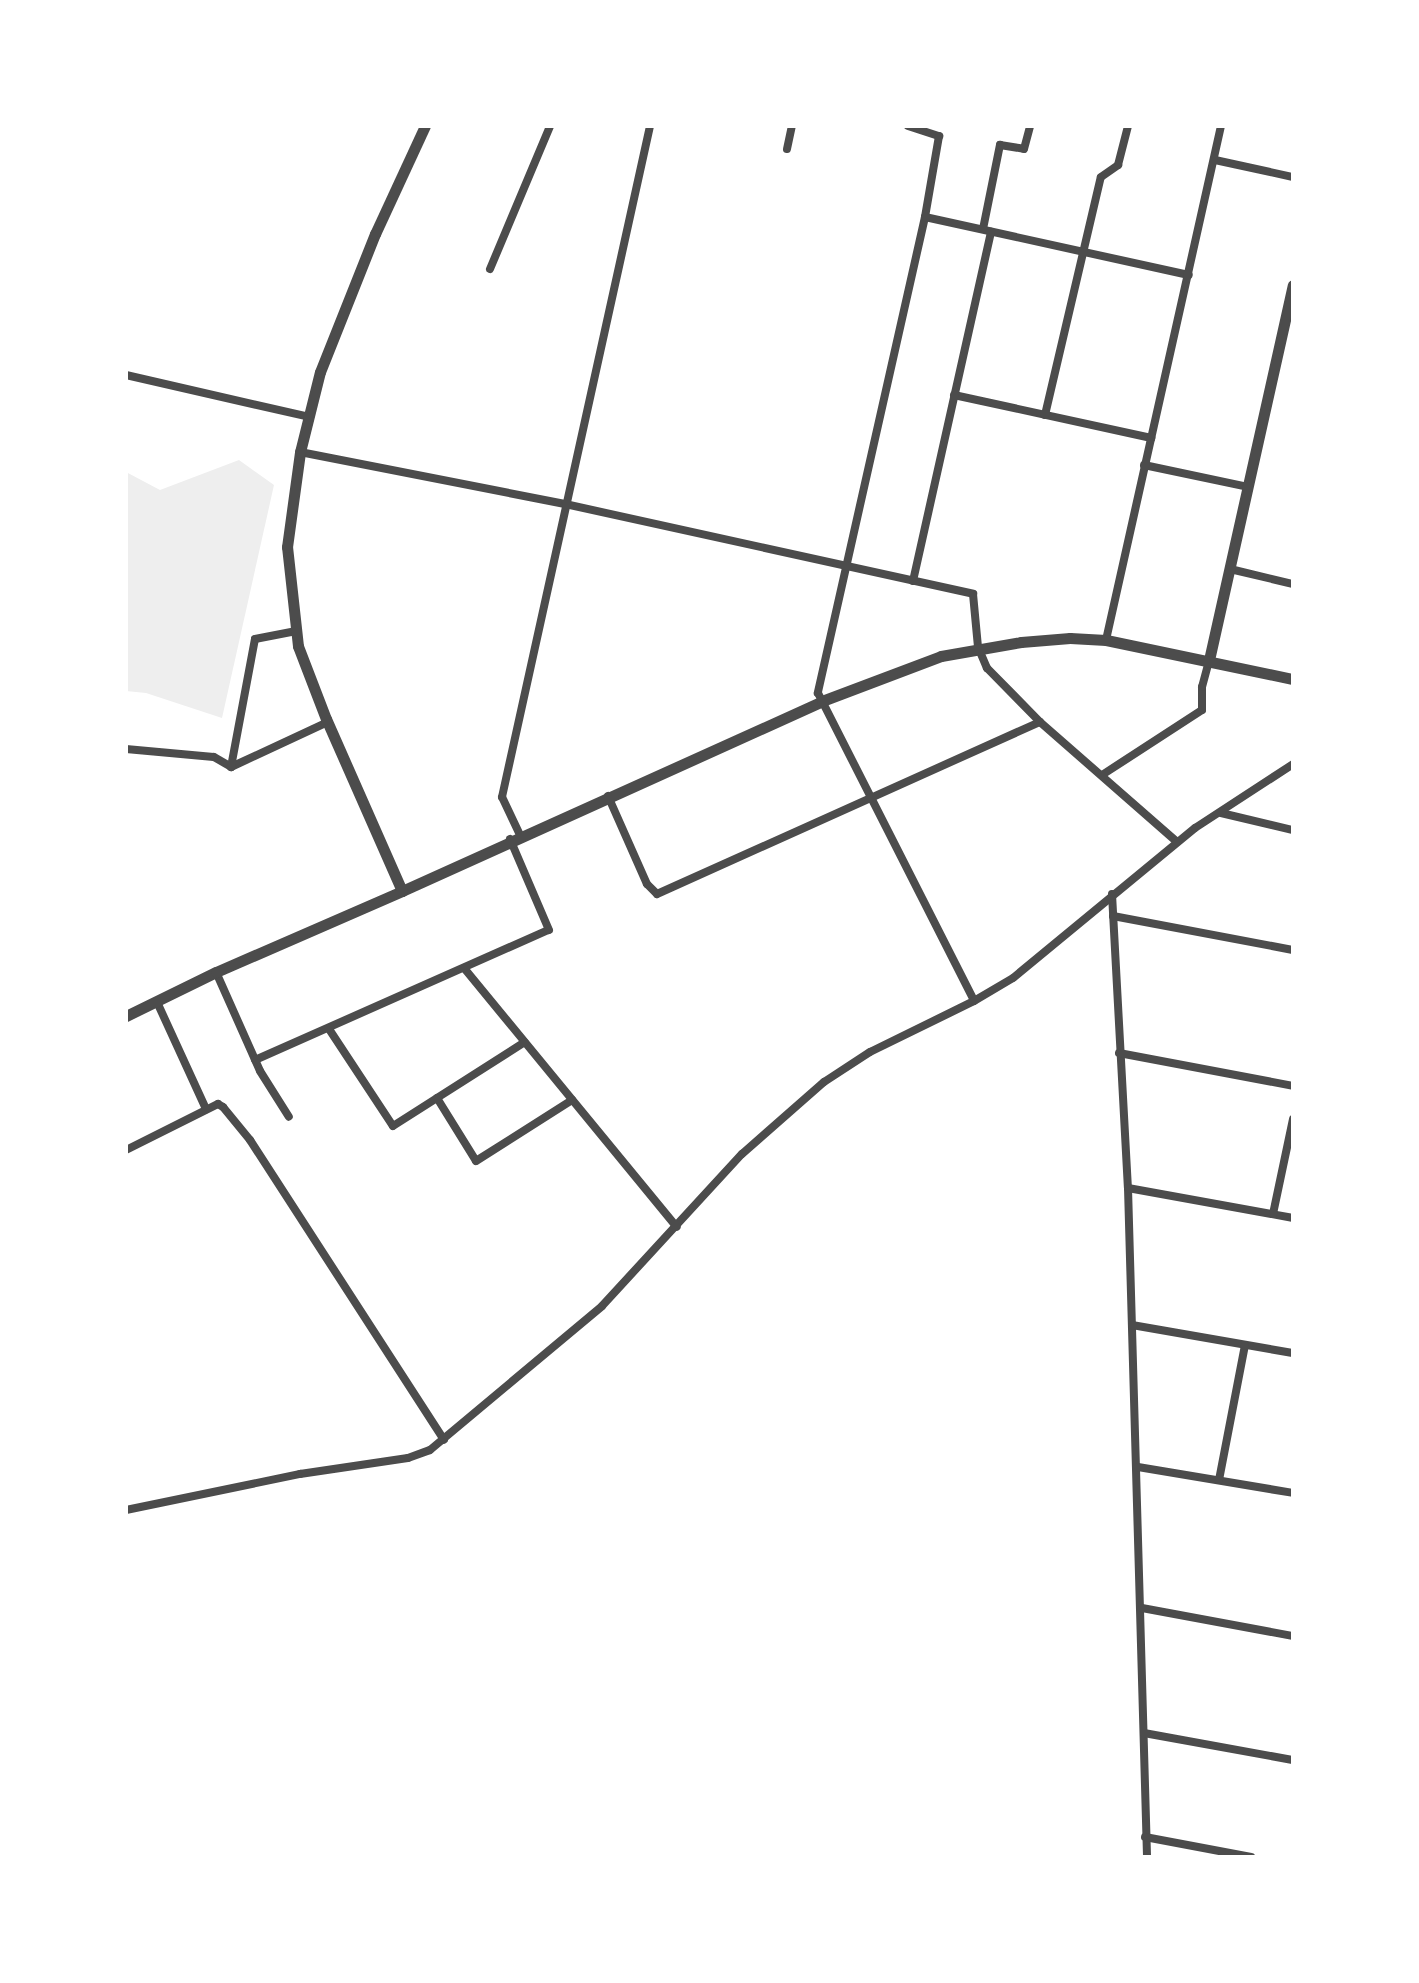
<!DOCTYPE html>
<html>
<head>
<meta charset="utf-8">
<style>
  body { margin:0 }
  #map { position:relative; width:1419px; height:1983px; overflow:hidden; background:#fff; font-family:"Nunito Sans",sans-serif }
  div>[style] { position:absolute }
  .green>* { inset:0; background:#eee }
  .minor>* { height:8px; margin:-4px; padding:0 4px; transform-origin:4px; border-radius:4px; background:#4c4c4c }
  .tertiary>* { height:11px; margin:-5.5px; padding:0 5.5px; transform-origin:5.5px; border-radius:5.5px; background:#4c4c4c }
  span { translate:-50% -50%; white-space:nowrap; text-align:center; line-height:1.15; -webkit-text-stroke:6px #fff; paint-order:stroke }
  .frame { position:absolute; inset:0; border:128px solid #fff; pointer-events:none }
</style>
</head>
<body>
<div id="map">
  <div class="green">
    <div style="clip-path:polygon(239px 460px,274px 485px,222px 718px,146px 693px,126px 691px,126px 472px,160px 490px)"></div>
  </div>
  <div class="minor">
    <div style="left:908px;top:126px;width:33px;rotate:18deg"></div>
    <div style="left:939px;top:136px;width:82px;rotate:99.8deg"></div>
    <div style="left:925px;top:217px;width:488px;rotate:102.7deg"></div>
    <div style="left:818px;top:693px;width:345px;rotate:63.1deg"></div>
    <div style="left:787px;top:149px;width:24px;rotate:-78deg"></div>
    <div style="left:1215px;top:160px;width:80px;rotate:12.3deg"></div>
    <div style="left:925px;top:217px;width:270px;rotate:12.4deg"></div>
    <div style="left:983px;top:229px;width:86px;rotate:-78.6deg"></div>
    <div style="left:1000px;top:145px;width:24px;rotate:9deg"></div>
    <div style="left:1024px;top:149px;width:24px;rotate:-75deg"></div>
    <div style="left:490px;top:269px;width:155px;rotate:-67.2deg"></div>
    <div style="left:126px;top:375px;width:188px;rotate:12.9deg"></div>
    <div style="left:954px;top:395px;width:202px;rotate:12.3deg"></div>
    <div style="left:1045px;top:415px;width:244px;rotate:-76.8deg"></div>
    <div style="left:1101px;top:177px;width:21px;rotate:-35deg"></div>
    <div style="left:1118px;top:165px;width:40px;rotate:-75.6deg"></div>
    <div style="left:300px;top:452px;width:270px;rotate:11.1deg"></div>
    <div style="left:565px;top:504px;width:418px;rotate:12.4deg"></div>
    <div style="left:973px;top:594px;width:53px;rotate:84.6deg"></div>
    <div style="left:978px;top:647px;width:23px;rotate:67deg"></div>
    <div style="left:987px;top:668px;width:76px;rotate:45.5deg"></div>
    <div style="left:1144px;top:465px;width:106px;rotate:11.9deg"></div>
    <div style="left:1230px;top:569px;width:65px;rotate:13.4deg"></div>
    <div style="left:913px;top:581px;width:358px;rotate:-77.4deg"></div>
    <div style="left:1106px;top:640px;width:527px;rotate:-77.39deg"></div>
    <div style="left:126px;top:749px;width:88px;rotate:5.2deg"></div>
    <div style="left:214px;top:757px;width:20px;rotate:30deg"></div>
    <div style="left:231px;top:767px;width:107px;rotate:-24.9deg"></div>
    <div style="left:231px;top:767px;width:130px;rotate:-79.4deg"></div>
    <div style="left:255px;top:639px;width:42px;rotate:-11deg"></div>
    <div style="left:1102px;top:775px;width:119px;rotate:-33deg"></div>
    <div style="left:1202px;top:710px;width:23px;rotate:-90deg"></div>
    <div style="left:1202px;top:687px;width:28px;rotate:-75deg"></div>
    <div style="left:608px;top:796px;width:96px;rotate:66.1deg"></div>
    <div style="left:647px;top:884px;width:14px;rotate:45deg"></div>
    <div style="left:657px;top:894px;width:420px;rotate:-24.2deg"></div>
    <div style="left:1040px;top:722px;width:182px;rotate:41.2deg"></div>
    <div style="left:1221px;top:813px;width:74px;rotate:13.3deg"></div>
    <div style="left:520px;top:835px;width:42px;rotate:-115.3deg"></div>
    <div style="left:502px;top:797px;width:687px;rotate:-77.56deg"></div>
    <div style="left:1112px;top:894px;width:294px;rotate:86.9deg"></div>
    <div style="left:1128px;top:1188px;width:669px;rotate:88.37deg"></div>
    <div style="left:1113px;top:916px;width:183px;rotate:10.7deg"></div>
    <div style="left:464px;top:968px;width:335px;rotate:50.6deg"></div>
    <div style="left:216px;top:972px;width:108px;rotate:66deg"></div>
    <div style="left:260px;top:1071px;width:54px;rotate:57.8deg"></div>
    <div style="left:157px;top:1002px;width:118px;rotate:65.4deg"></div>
    <div style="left:329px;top:1029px;width:116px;rotate:56.6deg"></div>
    <div style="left:393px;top:1126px;width:156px;rotate:-32.5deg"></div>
    <div style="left:1119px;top:1053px;width:177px;rotate:10.7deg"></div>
    <div style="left:255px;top:1060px;width:321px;rotate:-23.9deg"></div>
    <div style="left:549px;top:930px;width:99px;rotate:-113.2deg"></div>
    <div style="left:437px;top:1098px;width:74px;rotate:58.2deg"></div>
    <div style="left:476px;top:1161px;width:114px;rotate:-32.4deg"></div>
    <div style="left:126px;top:1150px;width:103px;rotate:-26.6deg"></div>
    <div style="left:218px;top:1104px;width:6px;rotate:31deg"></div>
    <div style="left:223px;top:1107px;width:43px;rotate:50.7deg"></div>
    <div style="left:250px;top:1140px;width:357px;rotate:57.1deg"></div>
    <div style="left:1128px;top:1188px;width:168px;rotate:10.3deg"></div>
    <div style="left:1273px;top:1214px;width:97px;rotate:-78.1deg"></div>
    <div style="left:1132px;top:1325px;width:163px;rotate:9.9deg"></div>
    <div style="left:1138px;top:1467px;width:157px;rotate:9.5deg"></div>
    <div style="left:1219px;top:1480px;width:137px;rotate:-79.1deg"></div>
    <div style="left:126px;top:1510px;width:178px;rotate:-11.7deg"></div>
    <div style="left:300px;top:1474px;width:109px;rotate:-8.4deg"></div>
    <div style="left:408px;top:1458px;width:23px;rotate:-20deg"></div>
    <div style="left:430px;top:1450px;width:224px;rotate:-39.9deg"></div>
    <div style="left:602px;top:1306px;width:207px;rotate:-47.4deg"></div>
    <div style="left:742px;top:1154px;width:109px;rotate:-41.3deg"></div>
    <div style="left:824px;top:1082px;width:55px;rotate:-33.1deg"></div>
    <div style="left:870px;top:1052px;width:116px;rotate:-26.1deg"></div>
    <div style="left:974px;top:1001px;width:45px;rotate:-30.5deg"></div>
    <div style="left:1013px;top:978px;width:236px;rotate:-39.5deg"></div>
    <div style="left:1195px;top:828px;width:117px;rotate:-33.1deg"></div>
    <div style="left:1142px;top:1608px;width:154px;rotate:10.5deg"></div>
    <div style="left:1144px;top:1733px;width:151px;rotate:10.3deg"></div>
    <div style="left:1145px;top:1837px;width:108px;rotate:10.7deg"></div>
  </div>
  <div class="tertiary">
    <div style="left:1209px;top:660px;width:384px;rotate:-77.4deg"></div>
    <div style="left:402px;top:891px;width:461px;rotate:-24.3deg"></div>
    <div style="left:822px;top:701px;width:127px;rotate:-20.7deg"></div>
    <div style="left:941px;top:656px;width:81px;rotate:-9.9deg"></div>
    <div style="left:1021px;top:642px;width:49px;rotate:-4.7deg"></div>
    <div style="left:1070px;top:638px;width:36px;rotate:3deg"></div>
    <div style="left:1106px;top:640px;width:191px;rotate:11.8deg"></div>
    <div style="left:126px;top:1016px;width:100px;rotate:-26.1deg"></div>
    <div style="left:216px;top:972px;width:203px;rotate:-23.5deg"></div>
    <div style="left:402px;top:891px;width:188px;rotate:-113.8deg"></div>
    <div style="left:326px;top:719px;width:78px;rotate:-111deg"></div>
    <div style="left:298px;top:646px;width:100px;rotate:-96.3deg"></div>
    <div style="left:287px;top:547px;width:96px;rotate:-82.2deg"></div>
    <div style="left:300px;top:452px;width:82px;rotate:-76deg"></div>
    <div style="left:320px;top:372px;width:149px;rotate:-68.3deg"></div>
    <div style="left:375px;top:234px;width:119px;rotate:-65.2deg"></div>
  </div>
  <div class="frame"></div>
</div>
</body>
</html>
